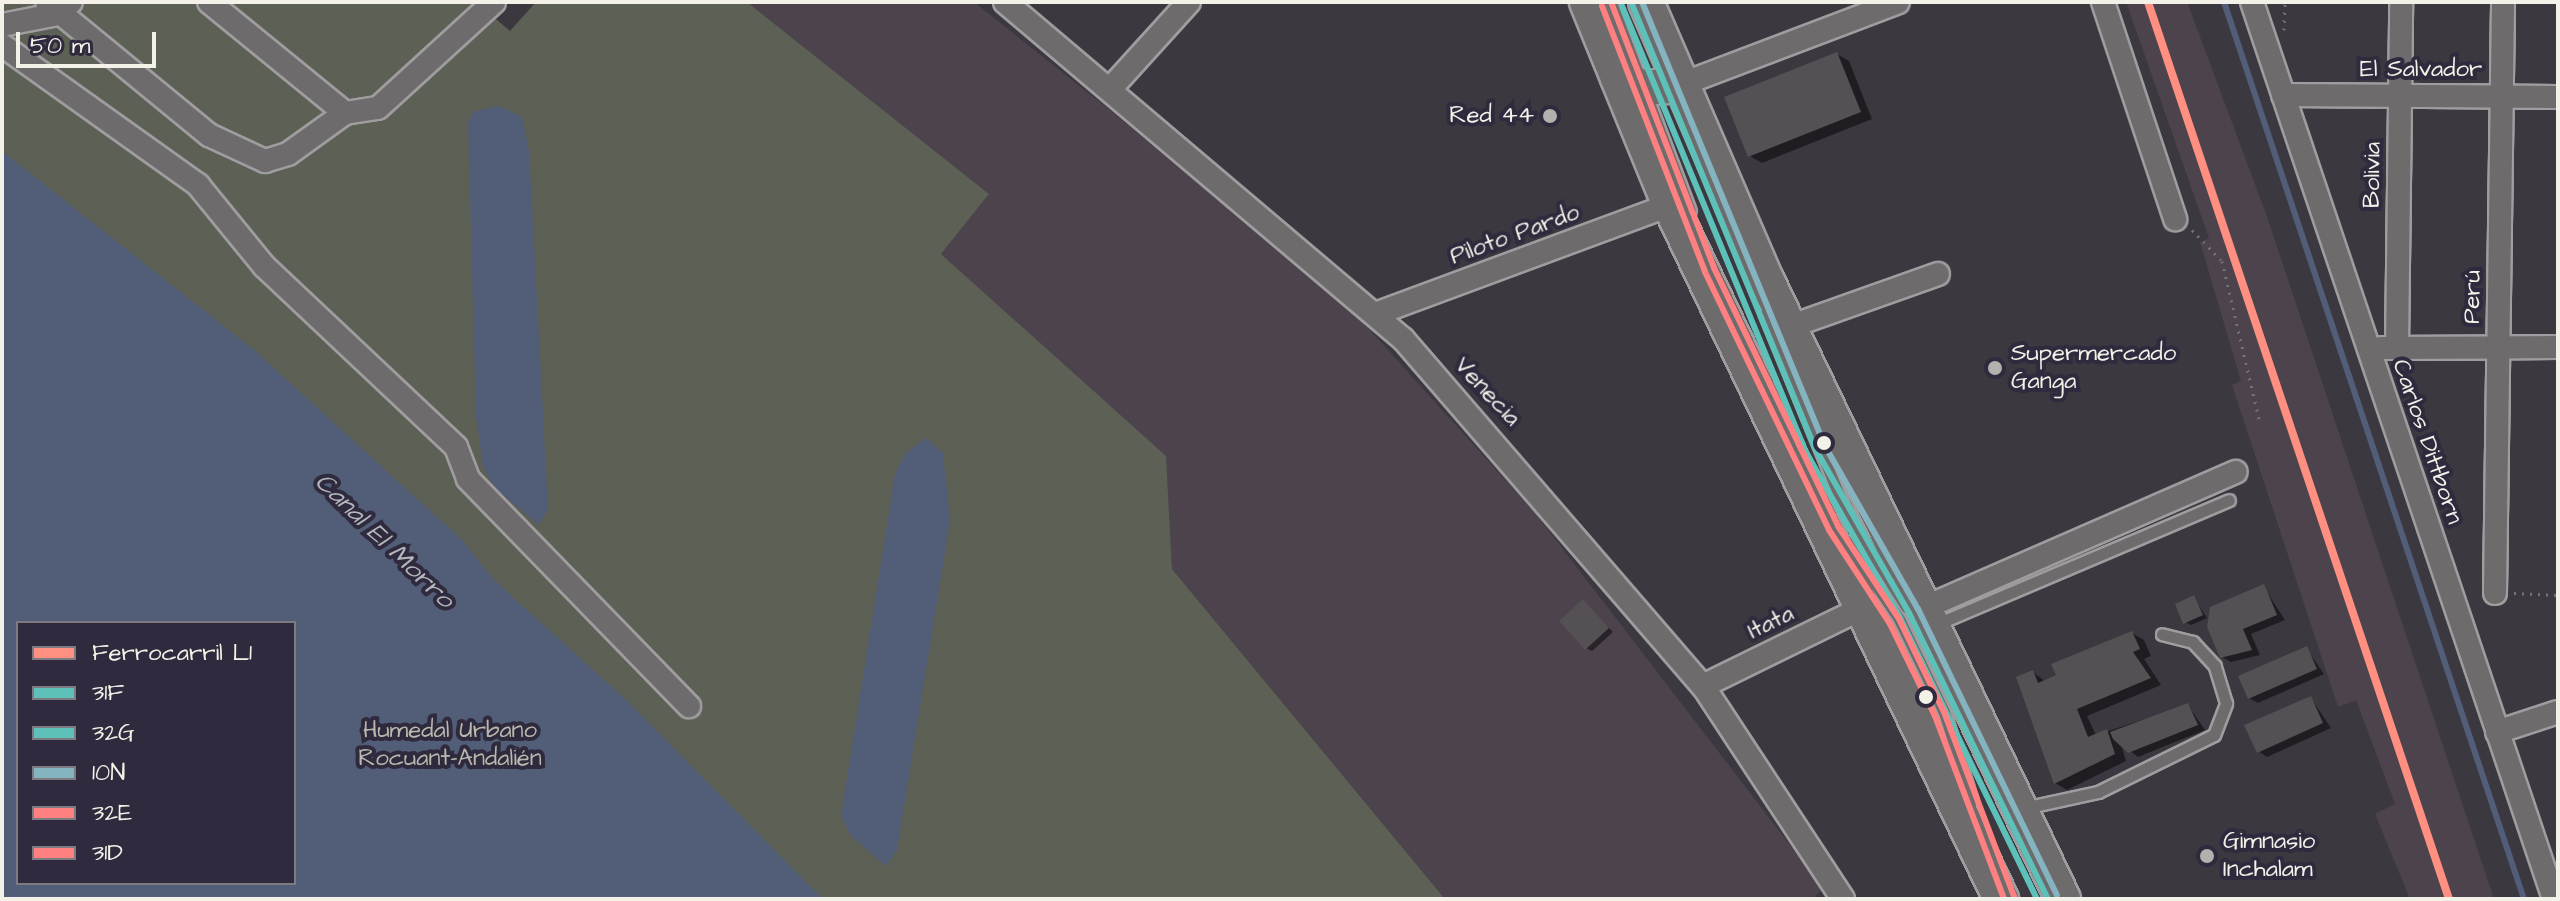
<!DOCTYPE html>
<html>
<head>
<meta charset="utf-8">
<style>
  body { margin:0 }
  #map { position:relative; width:2560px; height:901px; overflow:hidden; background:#3c3840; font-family:"Architects Daughter",sans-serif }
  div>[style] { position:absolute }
  .built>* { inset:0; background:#4c434c }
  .green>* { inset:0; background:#5c6055 }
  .water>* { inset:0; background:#525d78 }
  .shadow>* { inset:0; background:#0007 }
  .stream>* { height:6px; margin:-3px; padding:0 3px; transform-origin:3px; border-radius:3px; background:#525d78 }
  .building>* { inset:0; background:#555053 }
  .path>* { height:3px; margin-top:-1.5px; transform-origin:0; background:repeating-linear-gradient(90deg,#747276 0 2px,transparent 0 8px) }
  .roads { filter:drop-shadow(2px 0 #9f9d9f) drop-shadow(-2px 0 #9f9d9f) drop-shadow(0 2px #9f9d9f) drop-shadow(0 -2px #9f9d9f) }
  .service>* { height:11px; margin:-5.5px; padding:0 5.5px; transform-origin:5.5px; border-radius:5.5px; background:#6e6b6d }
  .minor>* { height:22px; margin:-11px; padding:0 11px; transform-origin:11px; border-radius:11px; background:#6e6b6d }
  .primary>* { height:34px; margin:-17px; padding:0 17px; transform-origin:17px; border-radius:17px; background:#6e6b6d }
  .bus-1>* { height:6px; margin:-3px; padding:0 3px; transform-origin:3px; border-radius:3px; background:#5dc1b9 }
  .bus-2>* { height:6px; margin:-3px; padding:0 3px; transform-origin:3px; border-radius:3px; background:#5dc1b9 }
  .bus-3>* { height:6px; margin:-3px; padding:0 3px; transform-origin:3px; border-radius:3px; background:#85b4c1 }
  .bus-4>* { height:6px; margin:-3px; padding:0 3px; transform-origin:3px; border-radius:3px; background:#ff8080 }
  .bus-5>* { height:6px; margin:-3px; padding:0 3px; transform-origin:3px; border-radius:3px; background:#ff8080 }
  .rail-1>* { height:8px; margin:-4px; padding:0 4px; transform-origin:4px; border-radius:4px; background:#ff8f80 }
  .dots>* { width:22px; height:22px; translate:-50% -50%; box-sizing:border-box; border:4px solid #2f2a3d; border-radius:50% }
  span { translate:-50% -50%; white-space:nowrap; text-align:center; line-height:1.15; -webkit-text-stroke:8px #2f2a3d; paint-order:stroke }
  .street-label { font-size:24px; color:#f4f1e8 }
  .poi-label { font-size:24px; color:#f4f1e8 }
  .right { translate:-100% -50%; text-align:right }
  .left { translate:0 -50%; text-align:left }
  .park-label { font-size:24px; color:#b9b9ae }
  .water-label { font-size:26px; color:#b4b7bd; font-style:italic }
  .frame { position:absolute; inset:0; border:4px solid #f4f1e8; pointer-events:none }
  .legend { position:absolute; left:16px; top:621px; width:280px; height:264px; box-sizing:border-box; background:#2f2a3d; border:2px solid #7e7a81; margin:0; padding:10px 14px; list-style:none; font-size:24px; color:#f4f1e8 }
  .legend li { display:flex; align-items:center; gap:16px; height:40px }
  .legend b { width:40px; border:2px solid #7e7a81 }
  .scale { position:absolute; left:16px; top:32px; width:140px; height:36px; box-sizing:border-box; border:4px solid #f4f1e8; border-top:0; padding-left:10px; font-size:24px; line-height:28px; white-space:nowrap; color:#f4f1e8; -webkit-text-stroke:6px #2f2a3d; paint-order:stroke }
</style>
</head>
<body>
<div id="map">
  <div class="built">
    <div style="clip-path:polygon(747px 2px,974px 2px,1116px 115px,1361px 320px,1536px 514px,1823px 888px,1813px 899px,1445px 899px,1172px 569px,1165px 456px,941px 254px,989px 194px)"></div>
    <div style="clip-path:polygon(2126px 2px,2187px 2px,2265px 211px,2494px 899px,2410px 899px,2375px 814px,2395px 804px,2356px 700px,2338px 707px,2232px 385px,2241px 381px,2200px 242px,2209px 238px)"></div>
  </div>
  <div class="green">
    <div style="clip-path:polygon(evenodd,2px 2px,476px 2px,510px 31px,536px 2px,747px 2px,989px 194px,941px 254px,1166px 456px,1172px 569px,1445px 899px,2px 899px,2px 2px,18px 623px,294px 623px,294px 883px,18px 883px,18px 623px)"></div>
  </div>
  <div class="water">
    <div style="clip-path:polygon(498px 106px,522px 117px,529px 150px,548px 509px,539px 525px,495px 488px,483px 467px,476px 416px,468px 123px,473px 112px)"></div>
    <div style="clip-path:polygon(evenodd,2px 151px,254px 350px,461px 539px,495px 581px,624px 698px,823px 899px,2px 899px,2px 151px,18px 623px,294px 623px,294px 883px,18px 883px,18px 623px)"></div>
    <div style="clip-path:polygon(926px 438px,943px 453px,950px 520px,897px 850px,886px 866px,851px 836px,841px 816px,895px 474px,905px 454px)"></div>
  </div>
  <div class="shadow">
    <div style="clip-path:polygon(1837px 54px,1849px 61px,1872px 119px,1762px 163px,1750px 156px)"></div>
    <div style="clip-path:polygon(2263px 586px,2285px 620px,2251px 634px,2260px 655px,2231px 662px,2222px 657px)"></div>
    <div style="clip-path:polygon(2194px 598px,2207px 618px,2191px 625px,2185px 622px)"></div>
    <div style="clip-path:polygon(1583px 602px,1613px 632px,1592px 651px,1586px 648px)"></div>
    <div style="clip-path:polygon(2132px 633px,2144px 640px,2151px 656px,2144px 659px,2161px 685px,2087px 716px,2096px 735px,2188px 705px,2205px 730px,2138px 757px,2121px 744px,2126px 761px,2067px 790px,2055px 783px,2033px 672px,2046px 682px)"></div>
    <div style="clip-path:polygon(2306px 648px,2324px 674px,2258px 703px,2249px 698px)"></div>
    <div style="clip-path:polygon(2311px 698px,2331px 728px,2267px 757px,2258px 751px)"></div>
  </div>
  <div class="stream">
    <div style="left:2224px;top:2px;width:946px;rotate:71.51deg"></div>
  </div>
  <div class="building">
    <div style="clip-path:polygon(1837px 52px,1861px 112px,1748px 157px,1724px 97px)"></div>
    <div style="clip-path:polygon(2264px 584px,2277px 615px,2243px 629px,2252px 650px,2220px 658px,2207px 627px,2210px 607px)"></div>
    <div style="clip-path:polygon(2194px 595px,2203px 615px,2183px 624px,2175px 604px)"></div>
    <div style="clip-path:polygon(1583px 599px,1609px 628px,1585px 650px,1559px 621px)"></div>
    <div style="clip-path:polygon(2132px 631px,2140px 649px,2133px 652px,2151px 678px,2077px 709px,2088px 737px,2107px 729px,2115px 754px,2054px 784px,2016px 677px,2033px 670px,2038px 683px,2056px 675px,2051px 664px)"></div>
    <div style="clip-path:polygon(2307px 646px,2317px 669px,2248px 699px,2238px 676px)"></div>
    <div style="clip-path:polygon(2311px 696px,2323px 723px,2257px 753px,2244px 725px)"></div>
    <div style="clip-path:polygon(2188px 703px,2198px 725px,2128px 753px,2113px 739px,2110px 732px)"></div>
  </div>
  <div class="path">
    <div style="left:2284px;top:30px;width:28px;rotate:-88deg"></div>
    <div style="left:2192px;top:230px;width:43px;rotate:45.9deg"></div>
    <div style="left:2222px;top:261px;width:166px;rotate:76.8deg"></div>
    <div style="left:2514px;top:593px;width:44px;rotate:2.6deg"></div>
  </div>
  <div class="roads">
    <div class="service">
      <div style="left:1611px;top:2px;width:223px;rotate:69.3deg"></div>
      <div style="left:1765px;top:314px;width:209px;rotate:67.8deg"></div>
      <div style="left:1844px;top:508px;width:117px;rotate:57.9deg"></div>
      <div style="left:1846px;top:541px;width:94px;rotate:55.8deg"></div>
      <div style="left:1899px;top:619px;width:103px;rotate:64.2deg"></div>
      <div style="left:1944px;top:712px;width:93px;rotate:72.5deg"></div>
      <div style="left:1937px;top:624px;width:317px;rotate:-23deg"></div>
      <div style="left:2024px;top:808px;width:76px;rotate:-12.2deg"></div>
      <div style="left:2098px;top:792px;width:129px;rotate:-26.2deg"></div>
      <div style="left:2214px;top:735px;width:34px;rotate:-69deg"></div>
      <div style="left:2226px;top:703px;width:39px;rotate:-107deg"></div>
      <div style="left:2215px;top:666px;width:33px;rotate:-133deg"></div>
      <div style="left:2193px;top:642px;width:32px;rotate:-166deg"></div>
    </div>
    <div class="minor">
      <div style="left:47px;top:2px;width:210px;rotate:39.4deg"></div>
      <div style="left:209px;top:135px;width:62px;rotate:24.9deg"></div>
      <div style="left:265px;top:161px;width:24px;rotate:-17deg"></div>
      <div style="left:288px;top:154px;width:70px;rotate:-35.7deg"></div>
      <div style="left:345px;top:113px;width:33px;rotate:-9deg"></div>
      <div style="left:378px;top:108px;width:157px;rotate:-42.4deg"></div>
      <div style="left:209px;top:2px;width:176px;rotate:39.2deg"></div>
      <div style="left:1005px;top:2px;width:522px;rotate:40.26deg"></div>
      <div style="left:1403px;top:339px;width:459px;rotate:49.2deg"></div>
      <div style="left:1703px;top:686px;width:255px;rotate:56.7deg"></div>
      <div style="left:2103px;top:2px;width:229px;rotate:71.6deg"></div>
      <div style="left:2252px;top:2px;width:946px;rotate:71.39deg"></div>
      <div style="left:2px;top:25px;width:52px;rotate:-11.1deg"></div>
      <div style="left:53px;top:15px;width:22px;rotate:-36deg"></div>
      <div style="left:2px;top:45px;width:241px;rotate:35.5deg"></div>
      <div style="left:198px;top:185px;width:104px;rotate:50.8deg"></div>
      <div style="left:264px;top:266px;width:264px;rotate:43.3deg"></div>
      <div style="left:456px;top:447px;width:34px;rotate:69deg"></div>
      <div style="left:468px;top:479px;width:317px;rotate:45.8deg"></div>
      <div style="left:1680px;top:85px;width:233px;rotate:-20.8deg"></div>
      <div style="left:1111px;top:88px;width:116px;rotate:-47.8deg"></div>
      <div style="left:2283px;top:95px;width:275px;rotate:0.4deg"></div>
      <div style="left:1378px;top:313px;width:311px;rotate:-20.3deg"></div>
      <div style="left:1789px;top:327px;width:158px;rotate:-19.6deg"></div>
      <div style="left:2381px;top:348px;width:177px;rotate:-0.3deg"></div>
      <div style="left:2397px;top:348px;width:346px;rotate:-89.3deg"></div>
      <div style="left:2495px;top:593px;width:591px;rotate:-89.22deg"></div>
      <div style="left:1924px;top:608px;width:340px;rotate:-23.6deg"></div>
      <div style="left:1703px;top:686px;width:177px;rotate:-26.1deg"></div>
      <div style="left:2497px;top:732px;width:64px;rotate:-18.2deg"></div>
    </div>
    <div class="primary">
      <div style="left:1587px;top:2px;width:219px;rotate:67.8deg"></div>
      <div style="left:1670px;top:205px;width:769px;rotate:64.5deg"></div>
      <div style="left:1646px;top:2px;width:302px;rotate:66.6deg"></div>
      <div style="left:1766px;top:279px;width:687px;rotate:64.4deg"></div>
      <div style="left:1618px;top:78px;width:29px;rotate:20deg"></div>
      <div style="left:1645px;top:88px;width:35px;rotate:-5deg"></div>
    </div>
  </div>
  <div class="bus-1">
    <div style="left:1631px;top:2px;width:485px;rotate:67.6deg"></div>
    <div style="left:1816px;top:450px;width:188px;rotate:60.3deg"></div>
    <div style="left:1909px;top:613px;width:318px;rotate:64.1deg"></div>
  </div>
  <div class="bus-2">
    <div style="left:1622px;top:6px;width:485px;rotate:67.6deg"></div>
    <div style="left:1807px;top:454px;width:189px;rotate:60.4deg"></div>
    <div style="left:1900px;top:618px;width:313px;rotate:64deg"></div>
  </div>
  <div class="bus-3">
    <div style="left:1642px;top:2px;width:480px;rotate:67.6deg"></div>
    <div style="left:1825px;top:446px;width:188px;rotate:60.3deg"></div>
    <div style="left:1918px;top:609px;width:318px;rotate:64.1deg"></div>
  </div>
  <div class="bus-4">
    <div style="left:1611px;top:2px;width:285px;rotate:68.8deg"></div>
    <div style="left:1714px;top:268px;width:286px;rotate:64.3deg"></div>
    <div style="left:1838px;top:526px;width:111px;rotate:56.7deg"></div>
    <div style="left:1899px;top:619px;width:103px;rotate:64.2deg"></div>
    <div style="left:1944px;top:712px;width:200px;rotate:69.2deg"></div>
  </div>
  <div class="bus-5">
    <div style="left:1602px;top:6px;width:285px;rotate:68.8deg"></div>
    <div style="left:1705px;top:272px;width:286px;rotate:64.3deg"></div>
    <div style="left:1829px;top:530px;width:112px;rotate:57deg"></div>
    <div style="left:1890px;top:624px;width:102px;rotate:63.9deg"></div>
    <div style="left:1935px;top:716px;width:196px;rotate:69.3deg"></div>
  </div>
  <div class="rail-1">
    <div style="left:2148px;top:2px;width:946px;rotate:71.45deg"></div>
  </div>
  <div class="dots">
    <div style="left:1550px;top:116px;background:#b4b0ad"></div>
    <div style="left:1995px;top:368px;background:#b4b0ad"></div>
    <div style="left:1824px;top:443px;background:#f4f1e8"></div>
    <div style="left:1926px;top:697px;background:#f4f1e8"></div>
    <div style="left:2207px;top:856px;background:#b4b0ad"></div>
  </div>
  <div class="street-label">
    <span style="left:2421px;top:70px">El Salvador</span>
    <span style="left:2373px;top:175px;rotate:-89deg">Bolivia</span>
    <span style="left:1515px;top:235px;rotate:-20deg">Piloto Pardo</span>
    <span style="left:2473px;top:297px;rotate:-89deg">Perú</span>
    <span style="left:1487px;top:392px;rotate:47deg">Venecia</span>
    <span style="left:2427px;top:442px;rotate:71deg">Carlos Dittborn</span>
    <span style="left:1771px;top:623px;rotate:-26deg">Itata</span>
  </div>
  <div class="poi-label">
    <span class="right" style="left:1534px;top:116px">Red 44</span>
    <span class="left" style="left:2011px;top:368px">Supermercado<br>Ganga</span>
    <span class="left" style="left:2223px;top:856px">Gimnasio<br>Inchalam</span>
  </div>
  <div class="park-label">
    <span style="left:450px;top:745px">Humedal Urbano<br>Rocuant-Andalién</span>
  </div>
  <div class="water-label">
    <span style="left:384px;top:541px;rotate:44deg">Canal El Morro</span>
  </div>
  <div class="frame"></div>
  <ul class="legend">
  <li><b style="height:10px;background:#ff8f80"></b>Ferrocarril L1</li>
  <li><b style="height:10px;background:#5dc1b9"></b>31F</li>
  <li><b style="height:10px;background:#5dc1b9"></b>32G</li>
  <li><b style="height:10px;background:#85b4c1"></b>10N</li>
  <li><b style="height:10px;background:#ff8080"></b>32E</li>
  <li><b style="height:10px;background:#ff8080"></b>31D</li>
  </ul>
  <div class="scale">50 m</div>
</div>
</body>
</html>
